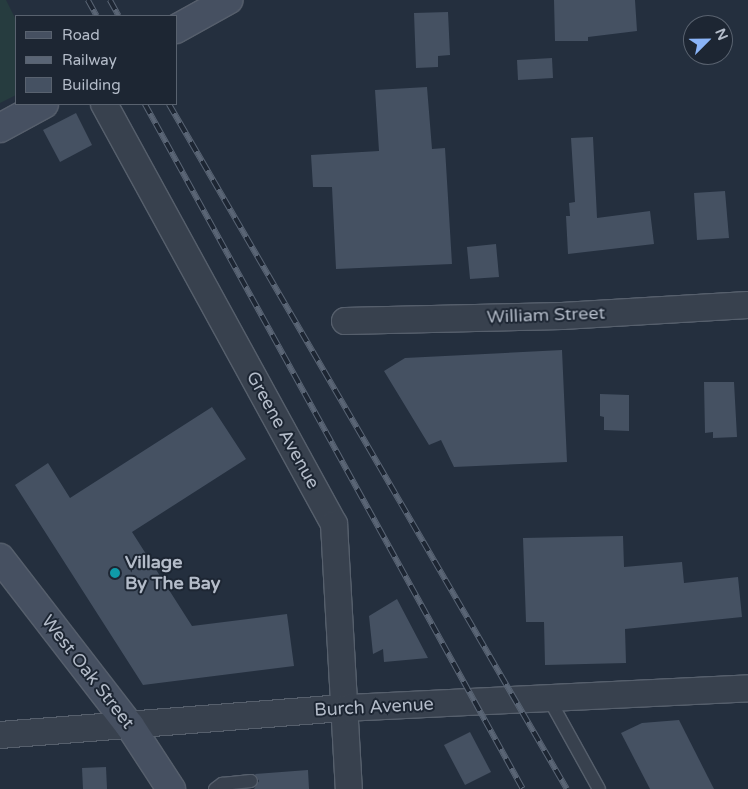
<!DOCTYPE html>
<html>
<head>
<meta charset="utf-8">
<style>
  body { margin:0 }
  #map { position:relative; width:748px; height:789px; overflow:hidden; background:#242f3e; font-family:"Varela Round",sans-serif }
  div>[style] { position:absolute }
  .green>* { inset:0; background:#263c3f }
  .building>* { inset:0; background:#455162 }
  .roads { filter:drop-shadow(1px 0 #565f6c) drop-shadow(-1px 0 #565f6c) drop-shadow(0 1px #565f6c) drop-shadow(0 -1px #565f6c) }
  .lane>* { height:12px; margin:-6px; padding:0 6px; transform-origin:6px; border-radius:6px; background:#38414e }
  .street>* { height:26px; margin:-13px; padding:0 13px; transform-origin:13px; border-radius:13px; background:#38414e }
  .secondary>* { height:28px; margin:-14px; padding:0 14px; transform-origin:14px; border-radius:14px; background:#465061 }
  .rail>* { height:5.5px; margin-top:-2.75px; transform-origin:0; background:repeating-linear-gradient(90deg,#1d2633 0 11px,#5a6575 0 22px); box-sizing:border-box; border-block:1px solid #5a6575 }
  .dots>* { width:14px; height:14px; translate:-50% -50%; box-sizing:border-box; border:2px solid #1d2633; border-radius:50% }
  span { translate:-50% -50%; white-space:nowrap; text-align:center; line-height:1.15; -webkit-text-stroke:4px #1d2633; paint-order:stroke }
  .street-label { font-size:18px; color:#b4bcc9 }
  .poi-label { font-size:18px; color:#b4bcc9; font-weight:700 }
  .left { translate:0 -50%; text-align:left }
  .legend { position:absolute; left:15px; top:15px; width:162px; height:90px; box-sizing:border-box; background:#1d2633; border:1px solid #59626f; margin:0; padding:6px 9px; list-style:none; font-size:15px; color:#b4bcc9 }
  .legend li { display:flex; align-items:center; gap:10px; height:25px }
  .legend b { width:25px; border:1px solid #59626f }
  .north { position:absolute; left:683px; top:15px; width:50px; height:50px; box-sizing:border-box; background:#1d2633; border:1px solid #59626f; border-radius:50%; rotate:67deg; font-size:14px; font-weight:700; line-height:20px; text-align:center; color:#b4bcc9 }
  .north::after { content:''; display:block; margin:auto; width:18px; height:22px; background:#8ab4f8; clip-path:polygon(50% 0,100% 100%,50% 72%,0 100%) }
</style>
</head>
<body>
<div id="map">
  <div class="green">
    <div style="clip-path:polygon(0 0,6px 0,16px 20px,16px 95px,0 103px)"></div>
  </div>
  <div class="building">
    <div style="clip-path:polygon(554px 0,635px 0,637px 31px,588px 37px,588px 41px,555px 41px)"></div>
    <div style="clip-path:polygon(448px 12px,450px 55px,438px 56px,438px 67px,416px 68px,414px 13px)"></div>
    <div style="clip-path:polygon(552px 58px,553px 78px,518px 80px,517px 60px)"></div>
    <div style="clip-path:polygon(427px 87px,432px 149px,445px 148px,452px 264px,336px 269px,332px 187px,313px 187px,311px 155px,379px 151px,375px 90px)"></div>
    <div style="clip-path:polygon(76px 113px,92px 145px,60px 162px,43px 130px)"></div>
    <div style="clip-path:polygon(593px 137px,597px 218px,650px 211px,654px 244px,568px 254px,566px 216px,570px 216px,569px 203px,575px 202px,571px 138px)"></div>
    <div style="clip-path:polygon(725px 191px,729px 238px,697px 240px,694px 193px)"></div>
    <div style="clip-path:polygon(496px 244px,499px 277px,470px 279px,467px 247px)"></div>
    <div style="clip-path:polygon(562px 350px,567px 462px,454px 467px,441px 440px,429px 445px,384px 371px,405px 358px)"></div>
    <div style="clip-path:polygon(704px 382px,734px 382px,737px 437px,713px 438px,713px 432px,705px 433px)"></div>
    <div style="clip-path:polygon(600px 394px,629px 395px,629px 431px,604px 430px,604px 417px,600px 416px)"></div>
    <div style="clip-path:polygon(212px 407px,246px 459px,132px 532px,192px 626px,287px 614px,294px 666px,143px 685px,15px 485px,48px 463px,70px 498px)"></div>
    <div style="clip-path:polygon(623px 536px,624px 567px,682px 562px,684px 583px,738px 577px,742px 617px,625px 629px,626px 663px,545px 665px,544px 622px,526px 622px,523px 538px)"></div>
    <div style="clip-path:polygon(397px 599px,428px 658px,384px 662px,383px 649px,373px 654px,369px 616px)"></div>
    <div style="clip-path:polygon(679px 720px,714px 789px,650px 789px,621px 733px,642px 723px)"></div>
    <div style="clip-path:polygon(470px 732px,491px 772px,465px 785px,444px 745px)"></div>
    <div style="clip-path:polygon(106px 767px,107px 789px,83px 789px,82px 768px)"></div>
    <div style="clip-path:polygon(308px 770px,309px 789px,254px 789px,259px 781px,255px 774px)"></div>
  </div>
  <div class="roads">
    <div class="lane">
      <div style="left:548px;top:697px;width:105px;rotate:61deg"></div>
      <div style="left:215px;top:789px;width:9px;rotate:-36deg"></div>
      <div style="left:222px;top:784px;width:29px;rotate:-6deg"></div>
    </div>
    <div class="street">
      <div style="left:104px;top:104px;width:479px;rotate:61.3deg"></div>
      <div style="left:334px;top:524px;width:265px;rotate:86.8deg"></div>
      <div style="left:345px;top:321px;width:217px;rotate:-1.3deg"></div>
      <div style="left:562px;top:316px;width:186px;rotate:-3.4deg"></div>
      <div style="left:0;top:735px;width:347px;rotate:-4.5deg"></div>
      <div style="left:346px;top:708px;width:402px;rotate:-2.8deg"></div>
    </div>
    <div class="secondary">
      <div style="left:176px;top:29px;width:60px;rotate:-29.1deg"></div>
      <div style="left:0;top:128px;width:50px;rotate:-28.6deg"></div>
      <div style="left:0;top:558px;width:212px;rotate:52.3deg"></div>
      <div style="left:130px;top:726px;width:75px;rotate:56.9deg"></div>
    </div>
  </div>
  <div class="rail">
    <div style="left:88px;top:0;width:18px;rotate:61deg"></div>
    <div style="left:110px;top:0;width:18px;rotate:61deg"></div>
    <div style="left:145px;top:104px;width:782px;rotate:61.11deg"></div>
    <div style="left:169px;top:104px;width:792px;rotate:59.84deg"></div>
  </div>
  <div class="dots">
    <div style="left:115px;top:573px;background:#0f9aa8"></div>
  </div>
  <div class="street-label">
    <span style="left:546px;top:315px;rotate:-2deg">William Street</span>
    <span style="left:283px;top:430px;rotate:61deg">Greene Avenue</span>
    <span style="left:88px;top:672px;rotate:52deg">West Oak Street</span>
    <span style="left:374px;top:707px;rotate:-3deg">Burch Avenue</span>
  </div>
  <div class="poi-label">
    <span class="left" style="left:125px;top:573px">Village<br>By The Bay</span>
  </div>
  <ul class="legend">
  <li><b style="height:6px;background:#465061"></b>Road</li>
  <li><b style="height:6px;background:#5a6575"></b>Railway</li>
  <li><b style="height:14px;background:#455162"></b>Building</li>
  </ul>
  <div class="north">N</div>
</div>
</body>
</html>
